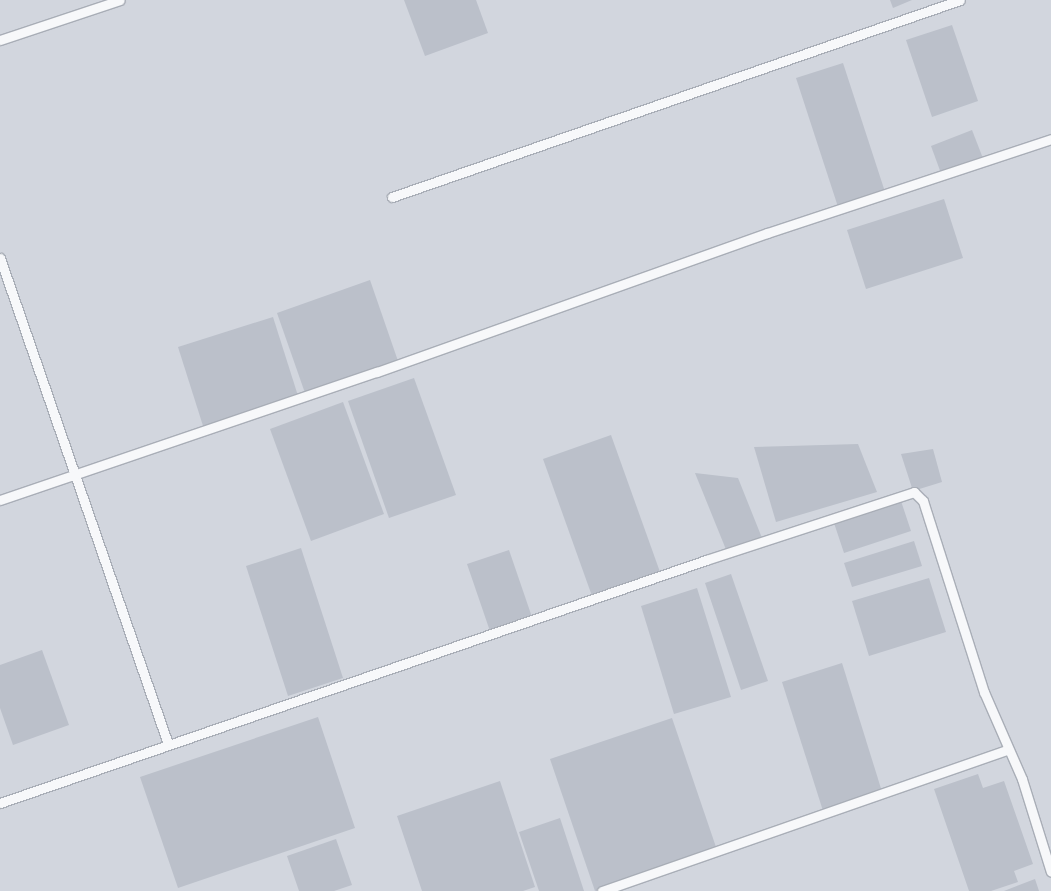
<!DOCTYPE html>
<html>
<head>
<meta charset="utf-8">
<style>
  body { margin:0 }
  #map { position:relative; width:1051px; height:891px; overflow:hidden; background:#e4e7ec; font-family:Rubik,sans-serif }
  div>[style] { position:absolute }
  .built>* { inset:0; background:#d2d6de }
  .building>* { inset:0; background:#bbc0ca }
  .roads { filter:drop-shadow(1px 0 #a9aeb7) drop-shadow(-1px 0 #a9aeb7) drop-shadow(0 1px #a9aeb7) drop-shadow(0 -1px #a9aeb7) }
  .service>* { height:9px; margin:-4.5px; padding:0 4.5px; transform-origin:4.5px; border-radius:4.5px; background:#f7f8fa }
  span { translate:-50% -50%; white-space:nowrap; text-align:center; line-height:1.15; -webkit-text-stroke:4px #f4f6f9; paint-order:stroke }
</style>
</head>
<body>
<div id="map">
  <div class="built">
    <div style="clip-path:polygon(0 0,1051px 0,1051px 891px,0 891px)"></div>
  </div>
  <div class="building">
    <div style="clip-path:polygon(404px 0,476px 0,488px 33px,425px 56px)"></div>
    <div style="clip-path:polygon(890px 0,912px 0,893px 8px)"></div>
    <div style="clip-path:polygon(952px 25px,978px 101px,932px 117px,906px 40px)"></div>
    <div style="clip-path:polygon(843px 63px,887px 198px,840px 213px,796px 78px)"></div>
    <div style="clip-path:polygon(972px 130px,984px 161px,942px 176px,931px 146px)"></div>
    <div style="clip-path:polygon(944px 199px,963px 258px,866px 289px,847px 230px)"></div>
    <div style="clip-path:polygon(370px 280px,398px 361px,305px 393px,277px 313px)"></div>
    <div style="clip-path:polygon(273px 317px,299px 399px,204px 429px,178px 347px)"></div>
    <div style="clip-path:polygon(414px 378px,456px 495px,389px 518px,348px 401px)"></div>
    <div style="clip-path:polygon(343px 402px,384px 514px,311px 541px,270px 429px)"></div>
    <div style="clip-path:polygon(611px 435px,660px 572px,592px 596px,543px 459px)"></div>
    <div style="clip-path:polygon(858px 444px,877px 492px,776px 522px,754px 447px)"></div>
    <div style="clip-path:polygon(933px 449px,942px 482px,913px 491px,901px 454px)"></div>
    <div style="clip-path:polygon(695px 473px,738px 478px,762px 538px,727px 552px)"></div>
    <div style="clip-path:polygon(901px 501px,911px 531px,844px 553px,834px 523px)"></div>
    <div style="clip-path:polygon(914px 541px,922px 566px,852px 587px,844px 563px)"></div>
    <div style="clip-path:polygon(301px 548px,343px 678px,288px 696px,246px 566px)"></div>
    <div style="clip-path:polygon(509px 550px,534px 623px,492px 637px,467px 564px)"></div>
    <div style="clip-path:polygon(731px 574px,768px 681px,741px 690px,705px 583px)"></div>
    <div style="clip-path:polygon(929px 578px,946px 632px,869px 656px,852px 601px)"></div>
    <div style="clip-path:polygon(697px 588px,731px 697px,674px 714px,641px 606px)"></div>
    <div style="clip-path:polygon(42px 650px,69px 725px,13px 745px,0 708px,0 665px)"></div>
    <div style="clip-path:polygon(842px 663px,883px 795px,824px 814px,782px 682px)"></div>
    <div style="clip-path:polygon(318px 717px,355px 828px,178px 888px,140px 777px)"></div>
    <div style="clip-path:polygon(672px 718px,717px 850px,595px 891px,550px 759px)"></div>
    <div style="clip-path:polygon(978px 774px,983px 788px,1004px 781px,1033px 864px,1014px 871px,1018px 882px,991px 891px,969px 891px,934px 789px)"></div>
    <div style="clip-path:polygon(500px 781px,535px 887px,523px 891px,422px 891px,397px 816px)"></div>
    <div style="clip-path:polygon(560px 818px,584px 891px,539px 891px,519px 832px)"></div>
    <div style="clip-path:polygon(336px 839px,352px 885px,334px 891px,299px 891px,287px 856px)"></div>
    <div style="clip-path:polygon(1035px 879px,1039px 891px,1004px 891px)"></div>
  </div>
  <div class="roads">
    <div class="service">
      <div style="left:0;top:40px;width:126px;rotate:-18.4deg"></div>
      <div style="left:392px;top:197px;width:601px;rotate:-19.13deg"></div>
      <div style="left:0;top:258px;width:514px;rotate:70.93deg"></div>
      <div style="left:0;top:500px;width:398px;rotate:-18.8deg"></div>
      <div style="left:377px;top:372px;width:414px;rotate:-19.6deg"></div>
      <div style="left:767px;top:233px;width:299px;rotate:-18.3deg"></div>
      <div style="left:0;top:803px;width:747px;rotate:-18.99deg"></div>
      <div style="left:706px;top:560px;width:219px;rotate:-18.1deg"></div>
      <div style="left:914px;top:492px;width:13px;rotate:45deg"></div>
      <div style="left:923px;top:501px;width:201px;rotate:72.3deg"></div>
      <div style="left:984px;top:692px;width:95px;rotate:66.4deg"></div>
      <div style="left:1022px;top:779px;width:97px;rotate:72.7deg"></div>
      <div style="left:602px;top:891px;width:430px;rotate:-19.2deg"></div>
    </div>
  </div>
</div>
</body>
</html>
